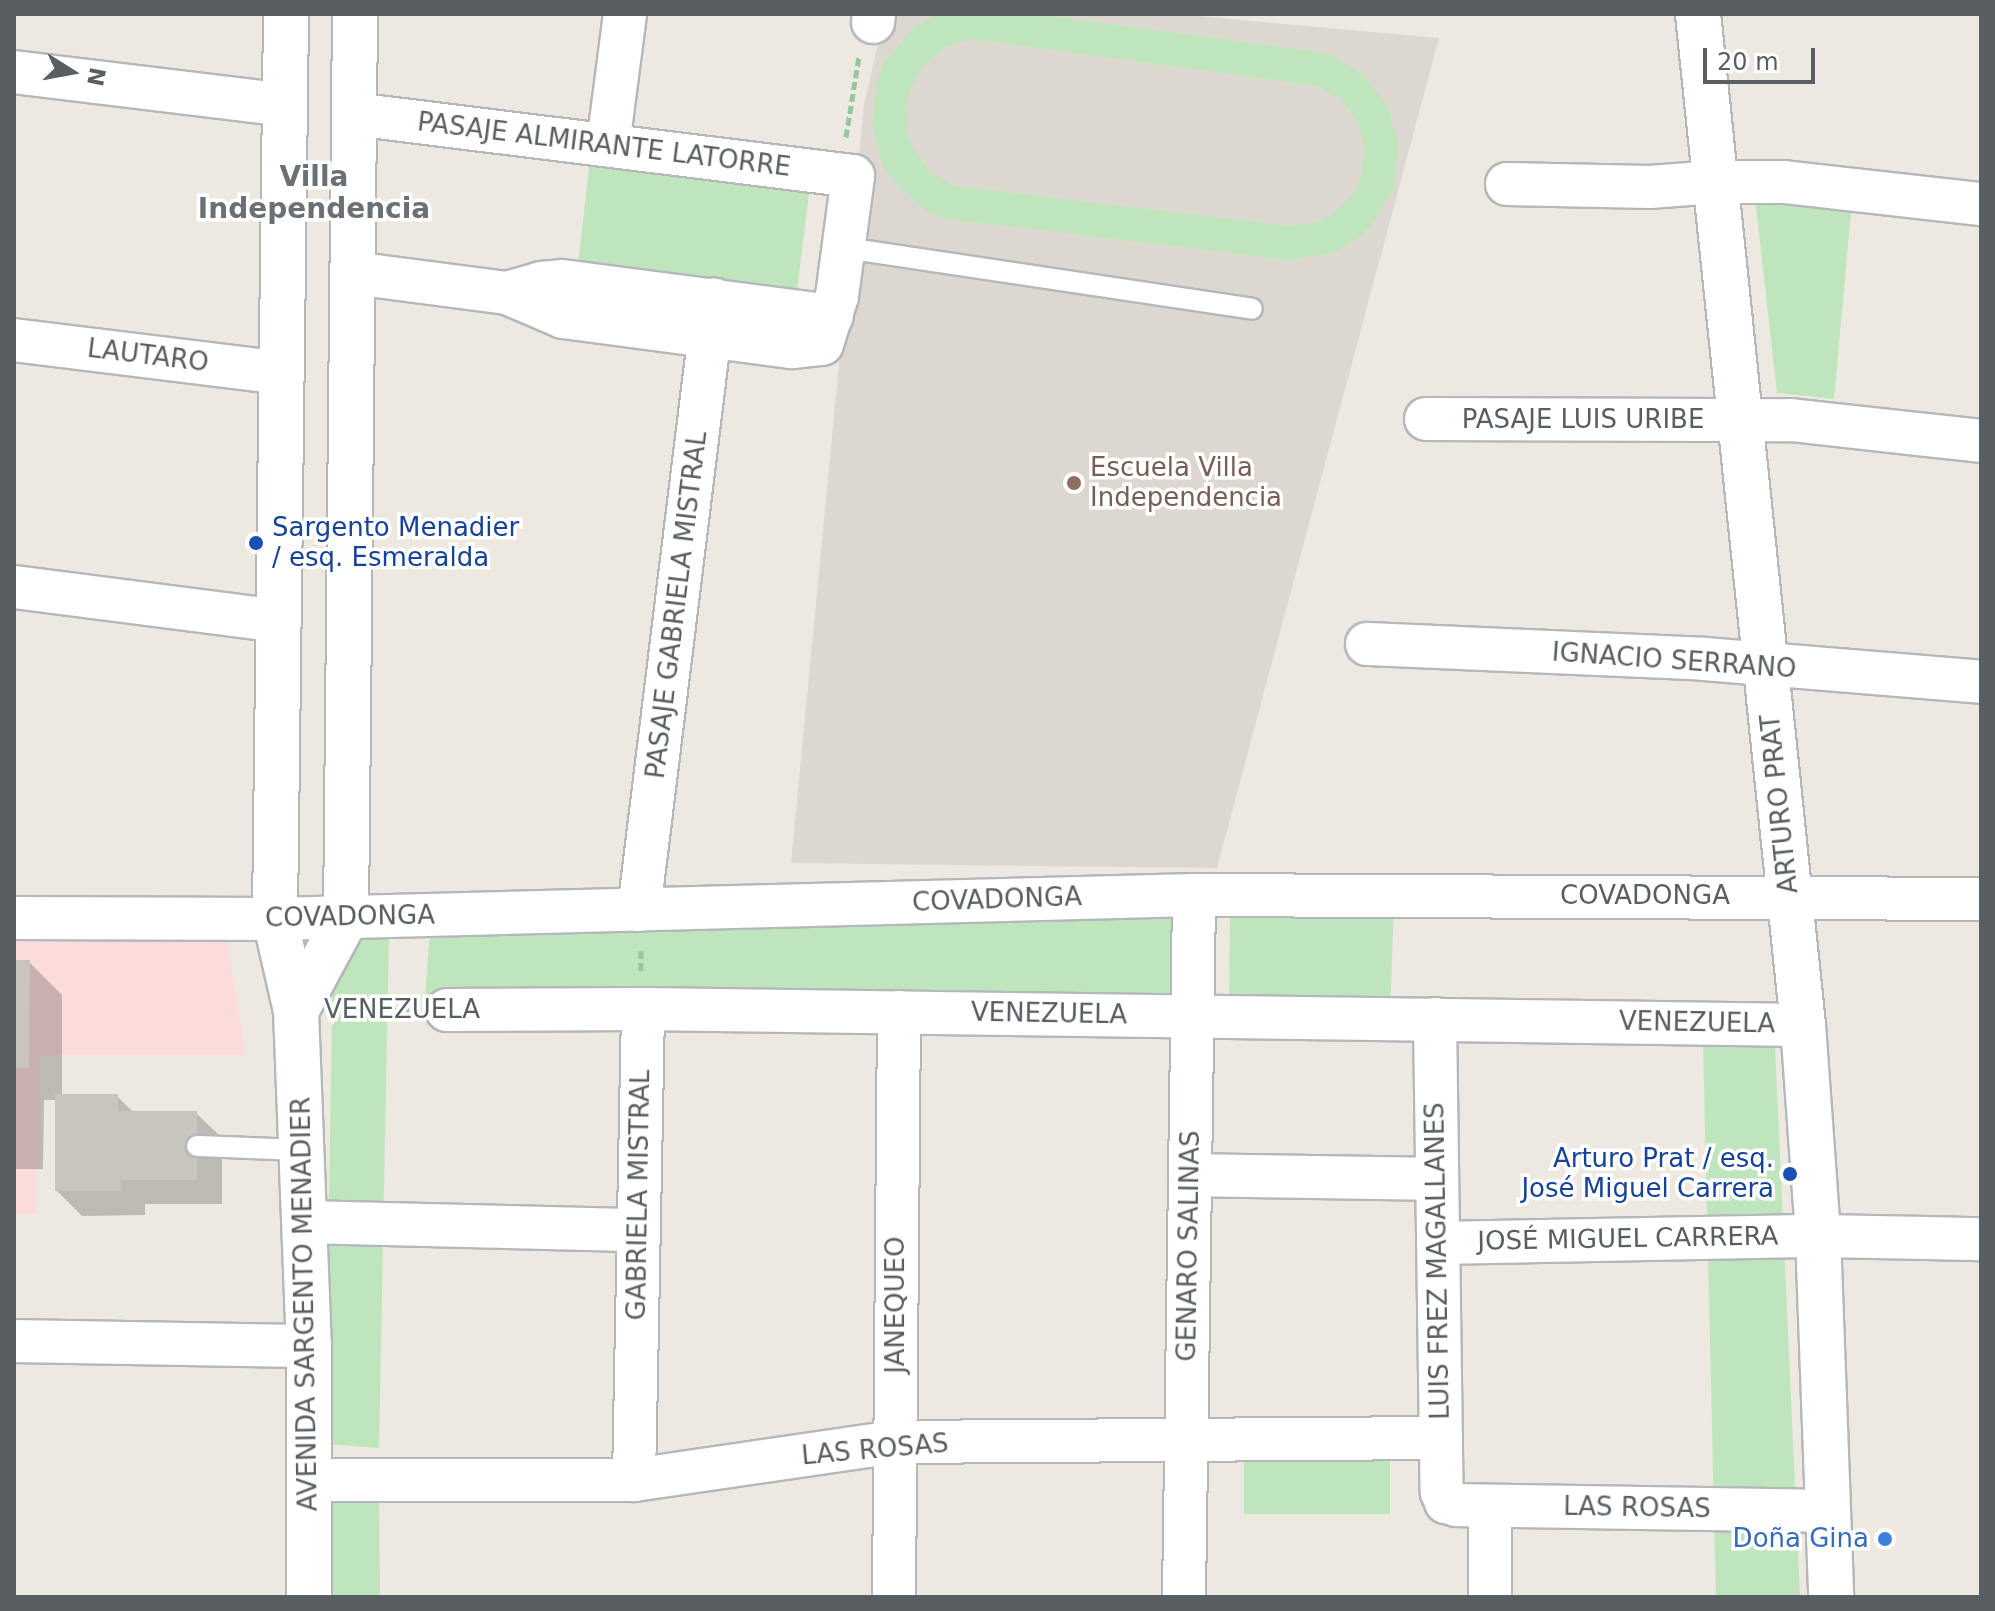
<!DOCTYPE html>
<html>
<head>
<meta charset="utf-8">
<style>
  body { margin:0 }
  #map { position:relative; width:1995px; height:1611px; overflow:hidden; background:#ede9e1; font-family:"DejaVu Sans",sans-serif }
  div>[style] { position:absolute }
  .education>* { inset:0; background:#ddd8cf }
  .medical>* { inset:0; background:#fbdcdb }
  .green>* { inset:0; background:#bfe5bc }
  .shadow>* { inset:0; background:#0003 }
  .building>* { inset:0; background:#c8c4be }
  .path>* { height:5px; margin-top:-2.5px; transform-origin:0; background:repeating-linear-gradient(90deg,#95c6a0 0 8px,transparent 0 12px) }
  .roads { filter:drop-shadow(2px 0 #b4b8bc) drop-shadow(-2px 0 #b4b8bc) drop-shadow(0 2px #b4b8bc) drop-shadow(0 -2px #b4b8bc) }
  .service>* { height:20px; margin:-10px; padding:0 10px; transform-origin:10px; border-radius:10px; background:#fff }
  .minor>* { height:42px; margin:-21px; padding:0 21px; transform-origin:21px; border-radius:21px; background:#fff }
  .tertiary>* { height:44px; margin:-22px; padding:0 22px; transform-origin:22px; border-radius:22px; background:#fff }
  .secondary>* { height:44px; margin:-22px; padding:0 22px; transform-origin:22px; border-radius:22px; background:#fff }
  .dots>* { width:22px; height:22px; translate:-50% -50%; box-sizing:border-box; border:4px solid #fff; border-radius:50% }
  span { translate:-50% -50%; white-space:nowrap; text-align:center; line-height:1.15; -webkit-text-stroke:7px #fff; paint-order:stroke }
  .street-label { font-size:26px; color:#595e62 }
  .education-label { font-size:26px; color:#785e54 }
  .left { translate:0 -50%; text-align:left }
  .transit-label { font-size:26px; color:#164399 }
  .right { translate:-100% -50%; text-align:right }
  .shop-label { font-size:26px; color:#366cbe }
  .neighbourhood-label { font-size:28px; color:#6a7074; font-weight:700 }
  .frame { position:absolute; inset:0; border:16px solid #595e62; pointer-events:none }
  .north { position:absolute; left:32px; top:32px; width:80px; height:80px; -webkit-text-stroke:6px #fff; paint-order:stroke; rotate:101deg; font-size:22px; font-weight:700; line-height:32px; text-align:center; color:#595e62 }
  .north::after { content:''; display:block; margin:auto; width:28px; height:36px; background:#595e62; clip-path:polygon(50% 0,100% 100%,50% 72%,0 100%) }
  .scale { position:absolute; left:1703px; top:48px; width:112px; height:36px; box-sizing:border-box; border:4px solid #595e62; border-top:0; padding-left:10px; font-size:24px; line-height:28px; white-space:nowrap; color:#595e62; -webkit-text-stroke:6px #fff; paint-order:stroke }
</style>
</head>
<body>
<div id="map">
  <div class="education">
    <div style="clip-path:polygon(885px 14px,1175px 14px,1439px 38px,1217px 868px,791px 863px,864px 104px)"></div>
  </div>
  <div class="medical">
    <div style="clip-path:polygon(14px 932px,226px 933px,246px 1055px,39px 1055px,37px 1214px,14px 1214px)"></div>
  </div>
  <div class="green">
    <div style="clip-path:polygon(evenodd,938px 14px,1036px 14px,1327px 53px,1363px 74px,1388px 107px,1399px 147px,1393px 190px,1369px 228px,1352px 242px,1332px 253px,1289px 260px,946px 219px,926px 211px,895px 183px,883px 165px,872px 124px,877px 81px,885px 62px,912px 29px,938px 14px,972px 39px,1318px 86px,1341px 99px,1358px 122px,1365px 149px,1361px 179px,1354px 193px,1333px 214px,1320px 221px,1290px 226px,955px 186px,931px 173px,914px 150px,908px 136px,906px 106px,909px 92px,923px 66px,946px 47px,972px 39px)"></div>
    <div style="clip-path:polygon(590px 160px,810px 186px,797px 290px,578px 264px)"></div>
    <div style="clip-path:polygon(1754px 189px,1852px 201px,1834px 399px,1777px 393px)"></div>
    <div style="clip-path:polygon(1172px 899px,1171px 1006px,425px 998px,432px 903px)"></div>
    <div style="clip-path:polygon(1230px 903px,1394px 906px,1390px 1011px,1229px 1009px)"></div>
    <div style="clip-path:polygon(389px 932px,379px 1448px,325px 1444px,333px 957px,351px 936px)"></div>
    <div style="clip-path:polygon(1703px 1042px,1775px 1047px,1800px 1597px,1716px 1597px)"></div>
    <div style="clip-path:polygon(1244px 1452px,1390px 1453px,1390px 1514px,1244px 1514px)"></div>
    <div style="clip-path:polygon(324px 1496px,379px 1498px,380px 1597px,325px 1597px)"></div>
  </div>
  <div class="shadow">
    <div style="clip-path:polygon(14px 962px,29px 962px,62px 995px,62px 1096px,117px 1096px,134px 1113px,196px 1113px,222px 1138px,222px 1204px,145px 1204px,145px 1215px,82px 1216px,57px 1191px,57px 1100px,44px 1100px,43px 1169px,14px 1169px)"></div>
  </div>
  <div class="building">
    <div style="clip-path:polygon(14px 960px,30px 960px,29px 1068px,14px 1068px)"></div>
    <div style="clip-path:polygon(55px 1094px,118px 1094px,118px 1111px,197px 1111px,197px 1180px,121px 1180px,121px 1191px,55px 1191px)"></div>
  </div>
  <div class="path">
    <div style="left:846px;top:137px;width:82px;rotate:-80.9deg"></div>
    <div style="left:641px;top:950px;width:22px;rotate:90deg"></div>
    <div style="left:341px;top:1011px;width:70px;rotate:-0.8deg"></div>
  </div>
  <div class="roads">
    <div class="service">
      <div style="left:845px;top:252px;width:21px;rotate:-3deg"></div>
      <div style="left:866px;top:251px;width:390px;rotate:8.5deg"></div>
      <div style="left:197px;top:1146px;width:105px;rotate:2.2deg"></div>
    </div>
    <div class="minor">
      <div style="left:873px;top:22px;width:8px;rotate:-83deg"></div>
      <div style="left:14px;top:72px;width:273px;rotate:6.9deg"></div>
      <div style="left:608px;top:145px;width:132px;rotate:-82.6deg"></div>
      <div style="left:1507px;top:184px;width:143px;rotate:1.2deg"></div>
      <div style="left:1650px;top:187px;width:65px;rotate:-4.4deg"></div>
      <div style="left:1715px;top:182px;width:69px"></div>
      <div style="left:1784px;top:182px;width:198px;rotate:6.4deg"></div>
      <div style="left:353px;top:273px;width:155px;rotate:7.4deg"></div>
      <div style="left:507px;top:293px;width:61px;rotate:23.2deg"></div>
      <div style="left:563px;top:317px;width:231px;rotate:7.5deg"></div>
      <div style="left:792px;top:347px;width:30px;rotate:-6deg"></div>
      <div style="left:822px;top:344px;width:50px;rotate:-72.6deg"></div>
      <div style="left:837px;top:296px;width:121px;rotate:-82.4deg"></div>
      <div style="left:853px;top:176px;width:503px;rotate:-172.92deg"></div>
      <div style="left:507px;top:293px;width:35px;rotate:-16deg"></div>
      <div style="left:541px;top:283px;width:21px;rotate:-5deg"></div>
      <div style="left:562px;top:281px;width:272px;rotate:7.4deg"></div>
      <div style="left:14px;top:340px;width:269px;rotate:7deg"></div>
      <div style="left:1426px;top:419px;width:365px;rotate:0.2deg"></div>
      <div style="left:1791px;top:420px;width:191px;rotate:6.3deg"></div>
      <div style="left:14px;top:587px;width:266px;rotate:7.3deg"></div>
      <div style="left:1367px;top:644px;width:337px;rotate:2.5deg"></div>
      <div style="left:1704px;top:659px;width:278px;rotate:4.7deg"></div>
      <div style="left:639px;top:910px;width:615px;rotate:-82.99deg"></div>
      <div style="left:14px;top:918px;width:261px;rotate:0.2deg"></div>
      <div style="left:275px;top:919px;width:919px;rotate:-1.5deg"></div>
      <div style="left:1194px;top:895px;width:787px;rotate:0.29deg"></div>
      <div style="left:447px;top:1010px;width:196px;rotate:-0.3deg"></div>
      <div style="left:643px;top:1009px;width:1160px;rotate:0.79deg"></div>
      <div style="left:1435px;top:1019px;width:473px;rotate:89.2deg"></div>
      <div style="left:1442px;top:1492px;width:11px;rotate:68deg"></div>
      <div style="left:1446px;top:1502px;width:11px;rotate:15deg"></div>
      <div style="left:1457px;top:1505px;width:371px;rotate:0.9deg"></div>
      <div style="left:1190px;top:1175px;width:247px;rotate:0.9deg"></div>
      <div style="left:305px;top:1222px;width:333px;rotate:1.4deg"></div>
      <div style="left:1438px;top:1243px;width:380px;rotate:-1.1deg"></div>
      <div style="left:1818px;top:1236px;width:163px;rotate:1.1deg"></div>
      <div style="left:14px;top:1341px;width:295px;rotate:1deg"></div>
      <div style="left:311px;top:1480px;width:323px"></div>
      <div style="left:634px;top:1480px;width:264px;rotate:-8.3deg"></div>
      <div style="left:895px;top:1442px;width:546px;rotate:-0.42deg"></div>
      <div style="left:634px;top:1480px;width:471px;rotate:-88.9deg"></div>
      <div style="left:1490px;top:1506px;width:91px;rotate:90deg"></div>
      <div style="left:894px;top:1597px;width:585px;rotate:-89.51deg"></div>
      <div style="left:1184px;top:1597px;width:702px;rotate:-89.18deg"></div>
    </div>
    <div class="tertiary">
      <div style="left:1698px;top:14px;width:1016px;rotate:84.07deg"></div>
      <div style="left:1803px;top:1025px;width:212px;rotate:85.9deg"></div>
      <div style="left:1818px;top:1236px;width:361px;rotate:87.9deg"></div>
    </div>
    <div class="secondary">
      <div style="left:286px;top:14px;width:905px;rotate:90.7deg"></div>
      <div style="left:275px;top:919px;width:94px;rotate:77.1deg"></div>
      <div style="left:296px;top:1011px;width:335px;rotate:87.8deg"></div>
      <div style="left:309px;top:1346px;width:251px;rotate:90deg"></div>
      <div style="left:296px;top:1011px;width:106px;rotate:-61.7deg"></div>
      <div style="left:346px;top:918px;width:904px;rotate:-89.43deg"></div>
    </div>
  </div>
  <div class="dots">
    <div style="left:1074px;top:483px;background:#8d6e63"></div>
    <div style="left:256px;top:543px;background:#1a4fb4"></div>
    <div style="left:1790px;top:1174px;background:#1a4fb4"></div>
    <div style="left:1885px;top:1539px;background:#3f7fe0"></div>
  </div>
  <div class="street-label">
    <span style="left:604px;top:145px;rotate:7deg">PASAJE ALMIRANTE LATORRE</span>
    <span style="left:148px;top:356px;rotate:7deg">LAUTARO</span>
    <span style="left:1583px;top:420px">PASAJE LUIS URIBE</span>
    <span style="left:677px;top:605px;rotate:-83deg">PASAJE GABRIELA MISTRAL</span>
    <span style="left:1674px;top:661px;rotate:4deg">IGNACIO SERRANO</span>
    <span style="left:1780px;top:804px;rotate:-96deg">ARTURO PRAT</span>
    <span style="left:1645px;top:896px">COVADONGA</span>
    <span style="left:997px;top:900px;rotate:-2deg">COVADONGA</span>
    <span style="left:350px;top:917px;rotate:-1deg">COVADONGA</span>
    <span style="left:402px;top:1010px">VENEZUELA</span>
    <span style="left:1049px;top:1014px;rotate:1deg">VENEZUELA</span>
    <span style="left:1697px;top:1023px;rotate:1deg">VENEZUELA</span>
    <span style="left:639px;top:1195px;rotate:-89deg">GABRIELA MISTRAL</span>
    <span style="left:1628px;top:1239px;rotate:-1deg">JOSÉ MIGUEL CARRERA</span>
    <span style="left:1189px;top:1246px;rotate:-89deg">GENARO SALINAS</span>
    <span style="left:1438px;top:1261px;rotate:-91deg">LUIS FREZ MAGALLANES</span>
    <span style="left:305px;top:1304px;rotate:-91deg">AVENIDA SARGENTO MENADIER</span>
    <span style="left:896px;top:1305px;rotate:-90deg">JANEQUEO</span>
    <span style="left:875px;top:1450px;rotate:-5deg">LAS ROSAS</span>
    <span style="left:1637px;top:1508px;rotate:1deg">LAS ROSAS</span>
  </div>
  <div class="education-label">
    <span class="left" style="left:1090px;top:483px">Escuela Villa<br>Independencia</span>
  </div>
  <div class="transit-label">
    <span class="left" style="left:272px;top:543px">Sargento Menadier<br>/ esq. Esmeralda</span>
    <span class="right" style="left:1774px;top:1174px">Arturo Prat / esq.<br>José Miguel Carrera</span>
  </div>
  <div class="shop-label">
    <span class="right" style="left:1869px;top:1539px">Doña Gina</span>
  </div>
  <div class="neighbourhood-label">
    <span style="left:314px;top:193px">Villa<br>Independencia</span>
  </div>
  <div class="frame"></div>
  <div class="north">N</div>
  <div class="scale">20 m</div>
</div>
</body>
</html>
